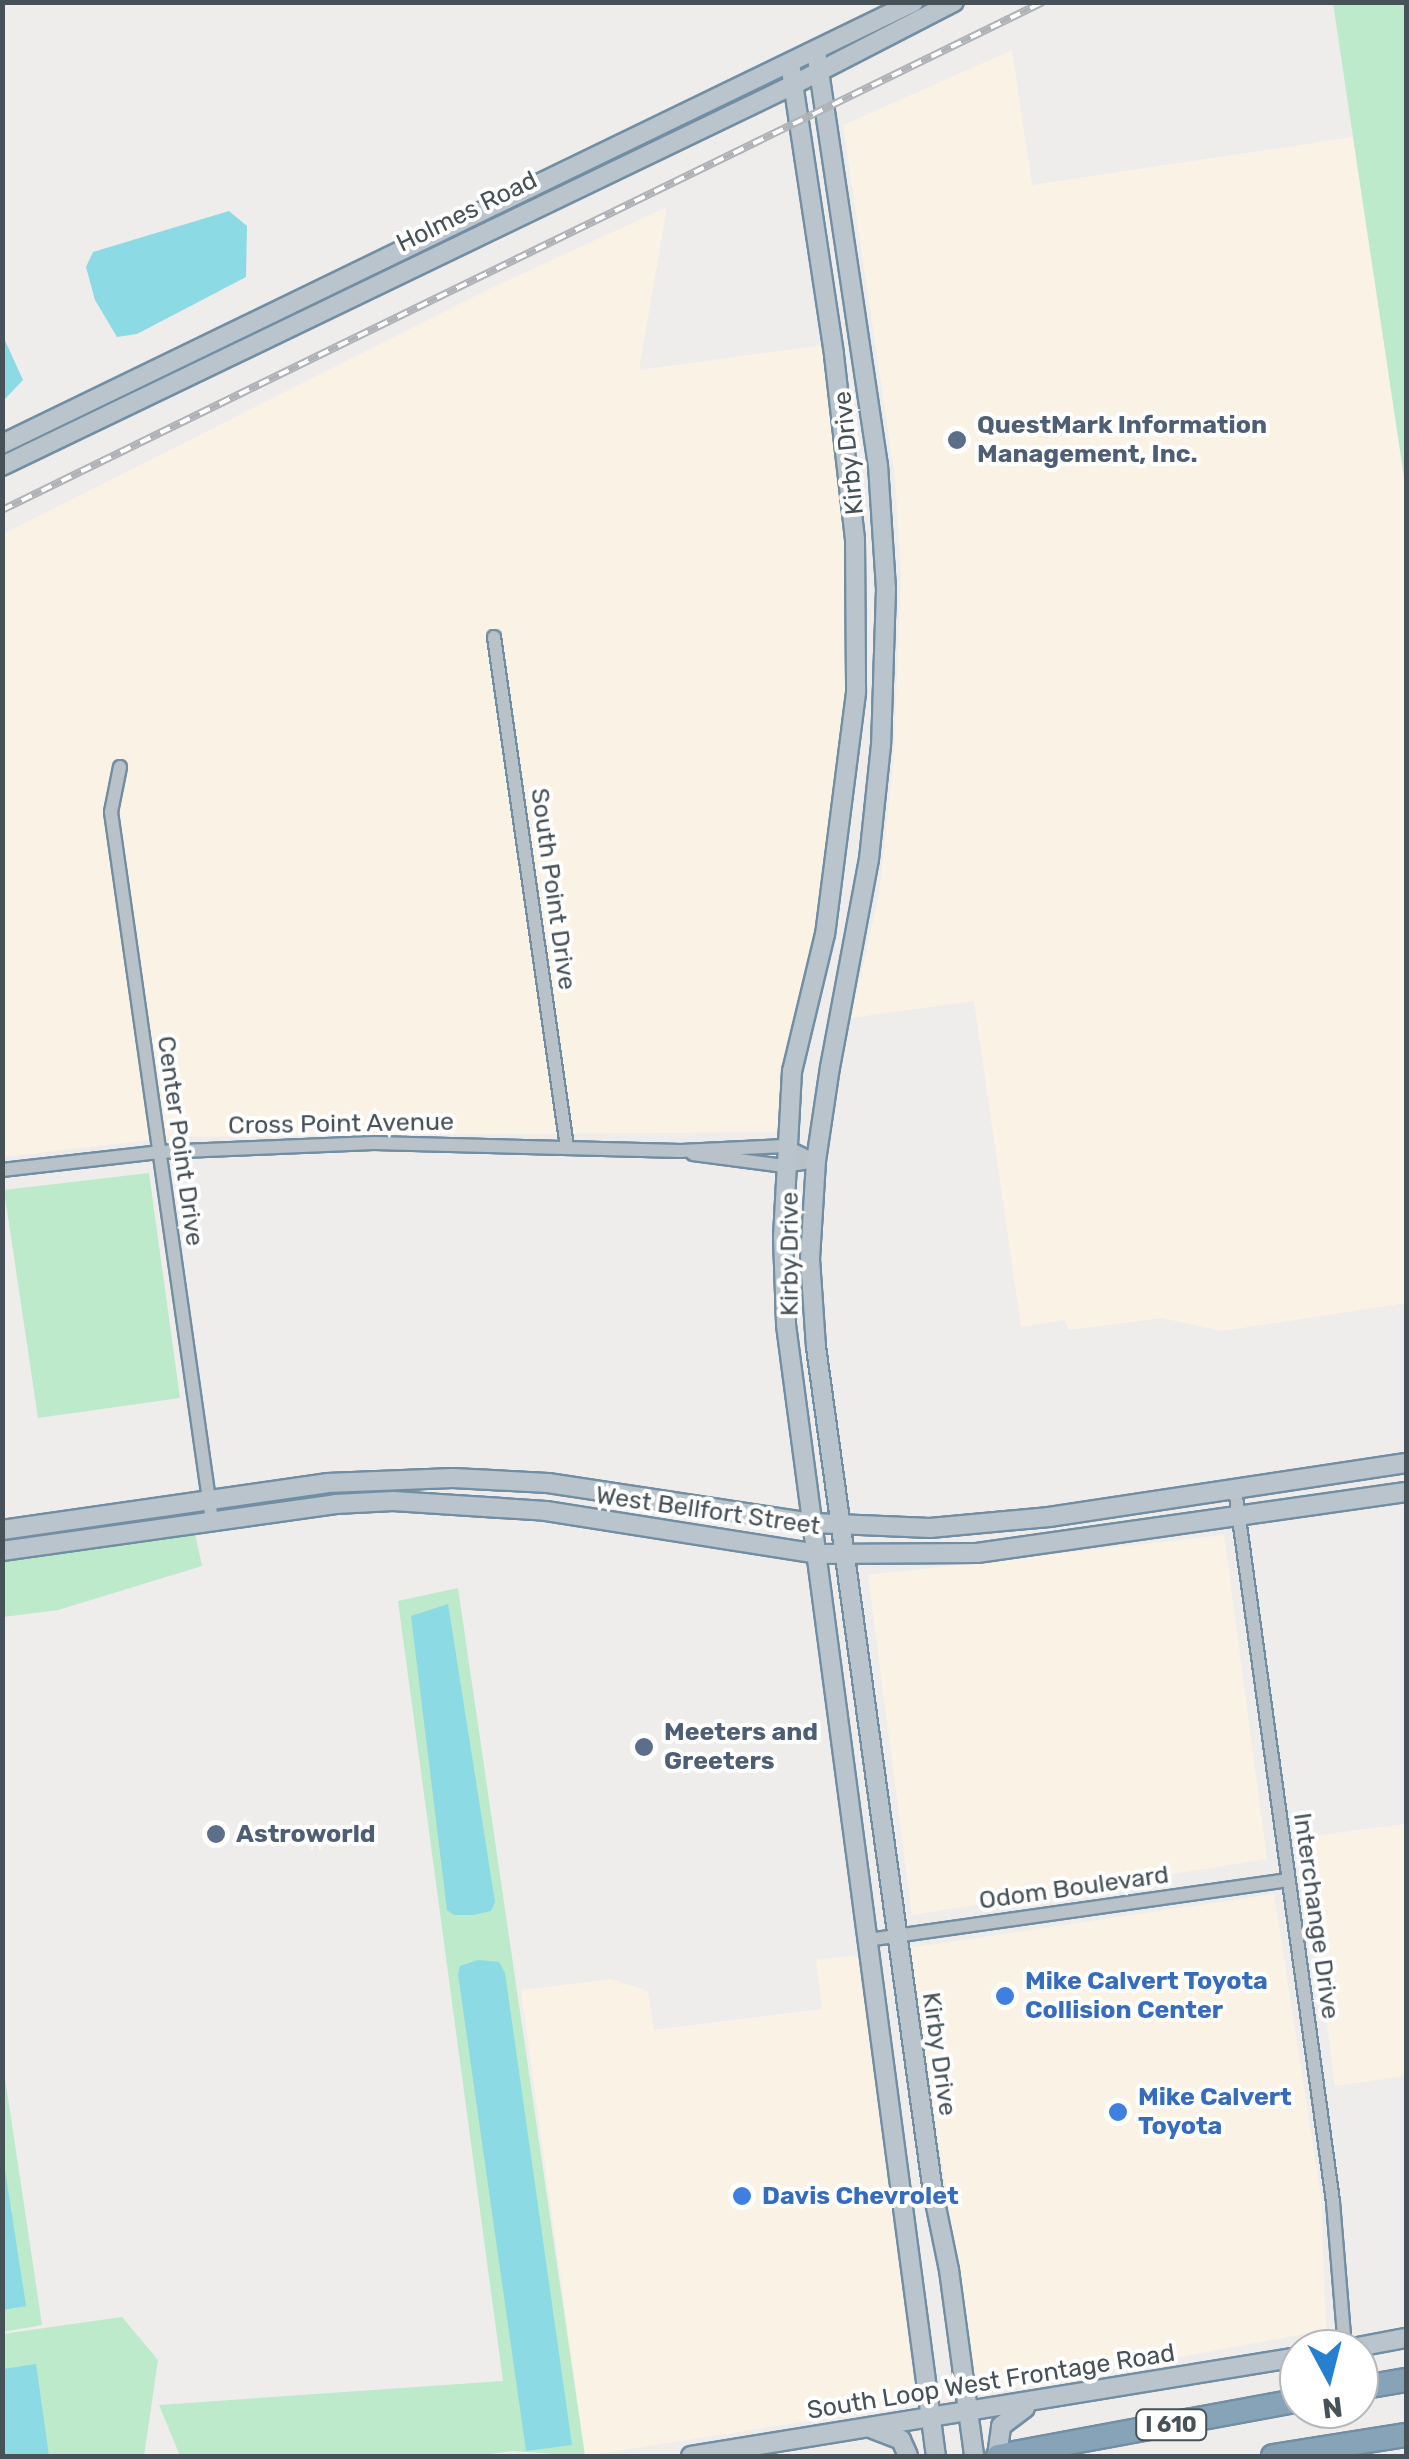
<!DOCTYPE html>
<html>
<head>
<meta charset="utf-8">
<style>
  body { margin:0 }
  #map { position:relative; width:1409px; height:2459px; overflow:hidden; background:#efecec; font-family:Rubik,sans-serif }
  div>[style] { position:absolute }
  .commercial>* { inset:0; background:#faf2e5 }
  .green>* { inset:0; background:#bceaca }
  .water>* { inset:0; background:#8cdae4 }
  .roads { filter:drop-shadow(2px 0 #728ea3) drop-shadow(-2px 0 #728ea3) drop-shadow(0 2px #728ea3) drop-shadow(0 -2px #728ea3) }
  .street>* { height:12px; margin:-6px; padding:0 6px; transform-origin:6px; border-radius:6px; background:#b8c2c8 }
  .secondary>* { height:18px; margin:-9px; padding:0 9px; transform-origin:9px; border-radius:9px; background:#b9c4cd }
  .highway>* { height:22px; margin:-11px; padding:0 11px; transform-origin:11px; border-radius:11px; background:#87a3b8 }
  .rail>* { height:8px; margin-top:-4px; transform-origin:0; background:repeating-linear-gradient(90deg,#fff 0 11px,#afb2b6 0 22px); box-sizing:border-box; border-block:2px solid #afb2b6 }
  .dots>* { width:28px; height:28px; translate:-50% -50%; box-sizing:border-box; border:5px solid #fff; border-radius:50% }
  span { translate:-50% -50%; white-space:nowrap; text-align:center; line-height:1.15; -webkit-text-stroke:8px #fff; paint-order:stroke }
  .shield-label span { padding:2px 8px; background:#fff; border:2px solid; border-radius:8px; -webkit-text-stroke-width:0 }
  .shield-label { font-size:22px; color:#465158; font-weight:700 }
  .street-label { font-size:25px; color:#465158 }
  .service-label { font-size:25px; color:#4e5e75; font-weight:700 }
  .left { translate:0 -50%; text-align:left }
  .shop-label { font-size:25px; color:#366cbe; font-weight:700 }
  .frame { position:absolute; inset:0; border:5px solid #465158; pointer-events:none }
  .north { position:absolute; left:1279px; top:2329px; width:100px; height:100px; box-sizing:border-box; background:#fff; border:2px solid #b5b9bc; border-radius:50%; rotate:173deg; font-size:28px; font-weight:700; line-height:40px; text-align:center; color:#465158 }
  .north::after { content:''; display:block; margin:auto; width:35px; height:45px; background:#2680cf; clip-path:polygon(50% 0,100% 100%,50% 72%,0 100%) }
</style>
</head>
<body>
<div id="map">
  <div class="commercial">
    <div style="clip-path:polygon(1012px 50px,1032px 185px,1353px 137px,1406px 491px,1406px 1303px,1222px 1331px,1162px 1318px,1068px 1330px,1065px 1320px,1021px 1327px,974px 1001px,851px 1018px,879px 895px,894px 756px,901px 571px,895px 478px,843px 125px)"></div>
    <div style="clip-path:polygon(667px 207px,639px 370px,823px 345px,841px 479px,848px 578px,847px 709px,824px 906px,776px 1132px,176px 1137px,3px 1157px,3px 534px,487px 290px)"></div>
    <div style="clip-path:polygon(1224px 1535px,1267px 1859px,912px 1915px,868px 1575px)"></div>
    <div style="clip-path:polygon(1406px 1824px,1406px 2076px,1335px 2086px,1303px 1837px)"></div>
    <div style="clip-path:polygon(1274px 1894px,1321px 2197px,1326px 2330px,977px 2394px,909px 1948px)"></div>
    <div style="clip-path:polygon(858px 1955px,917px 2404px,585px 2456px,521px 1990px,611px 1979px,648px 1991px,654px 2030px,822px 2009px,816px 1960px)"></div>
  </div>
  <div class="green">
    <div style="clip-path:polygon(1333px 3px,1406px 3px,1406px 490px,1353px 137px)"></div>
    <div style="clip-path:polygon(149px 1173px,180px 1398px,38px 1418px,4px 1190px)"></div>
    <div style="clip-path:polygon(195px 1533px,202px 1566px,58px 1610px,3px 1617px,3px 1561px)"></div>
    <div style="clip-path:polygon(458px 1588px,585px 2456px,512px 2451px,475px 2456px,180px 2456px,159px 2405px,503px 2381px,398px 1601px)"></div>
    <div style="clip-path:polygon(2px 2058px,42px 2325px,3px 2332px,2px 2332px)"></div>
    <div style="clip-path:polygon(122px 2317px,158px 2360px,144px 2456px,3px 2456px,2px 2334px)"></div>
  </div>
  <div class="water">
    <div style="clip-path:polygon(229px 211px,247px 226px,246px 277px,137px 334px,117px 337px,95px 300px,86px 267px,93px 252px)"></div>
    <div style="clip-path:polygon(3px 336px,23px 380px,3px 401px,2px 401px)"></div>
    <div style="clip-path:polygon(448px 1604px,495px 1902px,491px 1911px,473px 1915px,454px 1915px,447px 1910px,411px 1616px)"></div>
    <div style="clip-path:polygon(478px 1960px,499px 1962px,505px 1973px,572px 2445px,526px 2451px,458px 1974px,460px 1966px)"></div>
    <div style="clip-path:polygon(3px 2157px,26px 2306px,3px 2310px,2px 2310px)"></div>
    <div style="clip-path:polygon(36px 2364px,49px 2456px,3px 2456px,3px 2369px)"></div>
  </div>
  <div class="roads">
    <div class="street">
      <div style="left:494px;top:637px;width:515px;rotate:81.85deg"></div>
      <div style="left:120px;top:767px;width:46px;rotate:101.3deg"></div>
      <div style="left:111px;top:812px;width:716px;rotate:81.89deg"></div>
      <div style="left:693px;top:1154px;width:92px;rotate:7.5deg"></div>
      <div style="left:784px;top:1166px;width:32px;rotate:-9deg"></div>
      <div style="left:2px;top:1170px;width:158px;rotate:-6.5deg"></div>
      <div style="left:159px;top:1152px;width:215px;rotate:-2.4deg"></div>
      <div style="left:374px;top:1143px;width:307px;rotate:1.5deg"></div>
      <div style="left:681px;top:1151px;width:104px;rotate:-2.8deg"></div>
      <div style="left:785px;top:1146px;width:34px;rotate:26deg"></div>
      <div style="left:1235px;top:1489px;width:720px;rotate:82.17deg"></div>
      <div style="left:1333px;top:2202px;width:147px;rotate:85.3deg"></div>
      <div style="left:867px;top:1940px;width:425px;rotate:-8.1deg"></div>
    </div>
    <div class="secondary">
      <div style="left:816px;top:51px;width:419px;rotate:81.5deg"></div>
      <div style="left:878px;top:465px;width:124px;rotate:86.3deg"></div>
      <div style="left:886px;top:589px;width:156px;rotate:91.8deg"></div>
      <div style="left:881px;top:745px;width:115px;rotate:96deg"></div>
      <div style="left:869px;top:859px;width:212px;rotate:100.6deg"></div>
      <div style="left:830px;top:1067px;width:95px;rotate:98.5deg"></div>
      <div style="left:816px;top:1161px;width:98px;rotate:93.5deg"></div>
      <div style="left:810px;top:1259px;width:88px;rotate:86.1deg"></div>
      <div style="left:816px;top:1347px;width:853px;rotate:82.12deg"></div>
      <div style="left:933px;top:2192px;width:80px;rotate:78.4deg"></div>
      <div style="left:949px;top:2270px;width:188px;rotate:82.3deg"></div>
      <div style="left:790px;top:63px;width:295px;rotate:81.4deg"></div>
      <div style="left:834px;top:355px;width:185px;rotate:83.5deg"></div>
      <div style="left:855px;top:539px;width:154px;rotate:89.6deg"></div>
      <div style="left:856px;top:693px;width:243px;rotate:97.3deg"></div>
      <div style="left:825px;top:934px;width:141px;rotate:103.5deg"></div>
      <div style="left:792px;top:1071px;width:166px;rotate:93.1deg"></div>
      <div style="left:783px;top:1237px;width:88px;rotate:88deg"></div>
      <div style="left:786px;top:1325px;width:1141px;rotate:82.45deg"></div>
      <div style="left:2px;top:444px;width:1013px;rotate:-25.86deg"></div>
      <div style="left:2px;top:466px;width:878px;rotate:-25.72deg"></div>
      <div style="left:793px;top:85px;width:181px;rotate:-27.3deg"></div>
      <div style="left:2px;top:1530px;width:328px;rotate:-8.2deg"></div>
      <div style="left:327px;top:1483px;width:126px;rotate:-2.3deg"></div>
      <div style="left:453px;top:1478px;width:95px;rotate:3deg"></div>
      <div style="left:548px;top:1483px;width:268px;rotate:8.6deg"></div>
      <div style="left:813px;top:1523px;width:117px;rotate:2.4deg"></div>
      <div style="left:930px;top:1528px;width:120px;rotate:-5.3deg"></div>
      <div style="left:1049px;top:1517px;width:361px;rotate:-8.6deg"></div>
      <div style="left:2px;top:1551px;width:337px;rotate:-8deg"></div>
      <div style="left:336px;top:1504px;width:57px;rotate:-3deg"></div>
      <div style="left:393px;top:1501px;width:153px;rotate:3.7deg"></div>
      <div style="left:546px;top:1511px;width:273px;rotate:9deg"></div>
      <div style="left:816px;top:1554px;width:161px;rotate:-0.4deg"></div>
      <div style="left:977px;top:1553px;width:433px;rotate:-8.1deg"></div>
      <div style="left:1347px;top:2349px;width:60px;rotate:-10.6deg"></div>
      <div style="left:873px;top:2429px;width:30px;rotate:21deg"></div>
      <div style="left:901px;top:2440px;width:17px;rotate:66deg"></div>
      <div style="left:691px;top:2456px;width:616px;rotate:-9.25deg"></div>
      <div style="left:997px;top:2456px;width:30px;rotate:-82deg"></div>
      <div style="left:1001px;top:2426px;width:30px;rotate:-37deg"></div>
    </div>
    <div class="highway">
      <div style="left:1359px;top:2388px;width:48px;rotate:-9.7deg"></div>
      <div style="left:998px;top:2456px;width:306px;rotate:-10.5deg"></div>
      <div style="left:1273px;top:2456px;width:135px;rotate:-9deg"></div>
    </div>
  </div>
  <div class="rail">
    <div style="left:2px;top:510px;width:1158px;rotate:-26.01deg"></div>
  </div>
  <div class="dots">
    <div style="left:957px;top:440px;background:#5c6f8a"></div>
    <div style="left:644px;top:1747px;background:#5c6f8a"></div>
    <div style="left:216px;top:1834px;background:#5c6f8a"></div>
    <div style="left:1005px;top:1996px;background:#3f7fe0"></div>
    <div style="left:1118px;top:2112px;background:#3f7fe0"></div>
    <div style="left:742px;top:2196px;background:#3f7fe0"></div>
  </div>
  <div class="shield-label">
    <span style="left:1171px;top:2425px">I 610</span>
  </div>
  <div class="street-label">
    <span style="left:467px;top:212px;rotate:-26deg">Holmes Road</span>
    <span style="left:849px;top:453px;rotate:-96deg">Kirby Drive</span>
    <span style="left:553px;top:889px;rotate:82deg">South Point Drive</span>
    <span style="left:341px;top:1124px;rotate:-1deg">Cross Point Avenue</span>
    <span style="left:180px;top:1141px;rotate:82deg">Center Point Drive</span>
    <span style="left:790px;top:1254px;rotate:-90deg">Kirby Drive</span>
    <span style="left:708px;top:1511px;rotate:8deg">West Bellfort Street</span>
    <span style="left:1074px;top:1888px;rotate:-8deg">Odom Boulevard</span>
    <span style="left:1316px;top:1916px;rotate:82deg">Interchange Drive</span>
    <span style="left:939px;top:2054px;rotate:82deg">Kirby Drive</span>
    <span style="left:991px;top:2382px;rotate:-9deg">South Loop West Frontage Road</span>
  </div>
  <div class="service-label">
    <span class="left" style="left:977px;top:440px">QuestMark Information<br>Management, Inc.</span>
    <span class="left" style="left:664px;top:1747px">Meeters and<br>Greeters</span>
    <span class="left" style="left:236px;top:1834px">Astroworld</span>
  </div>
  <div class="shop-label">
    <span class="left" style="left:1025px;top:1996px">Mike Calvert Toyota<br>Collision Center</span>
    <span class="left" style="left:1138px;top:2112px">Mike Calvert<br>Toyota</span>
    <span class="left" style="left:762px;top:2196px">Davis Chevrolet</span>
  </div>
  <div class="frame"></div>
  <div class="north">N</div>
</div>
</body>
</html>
